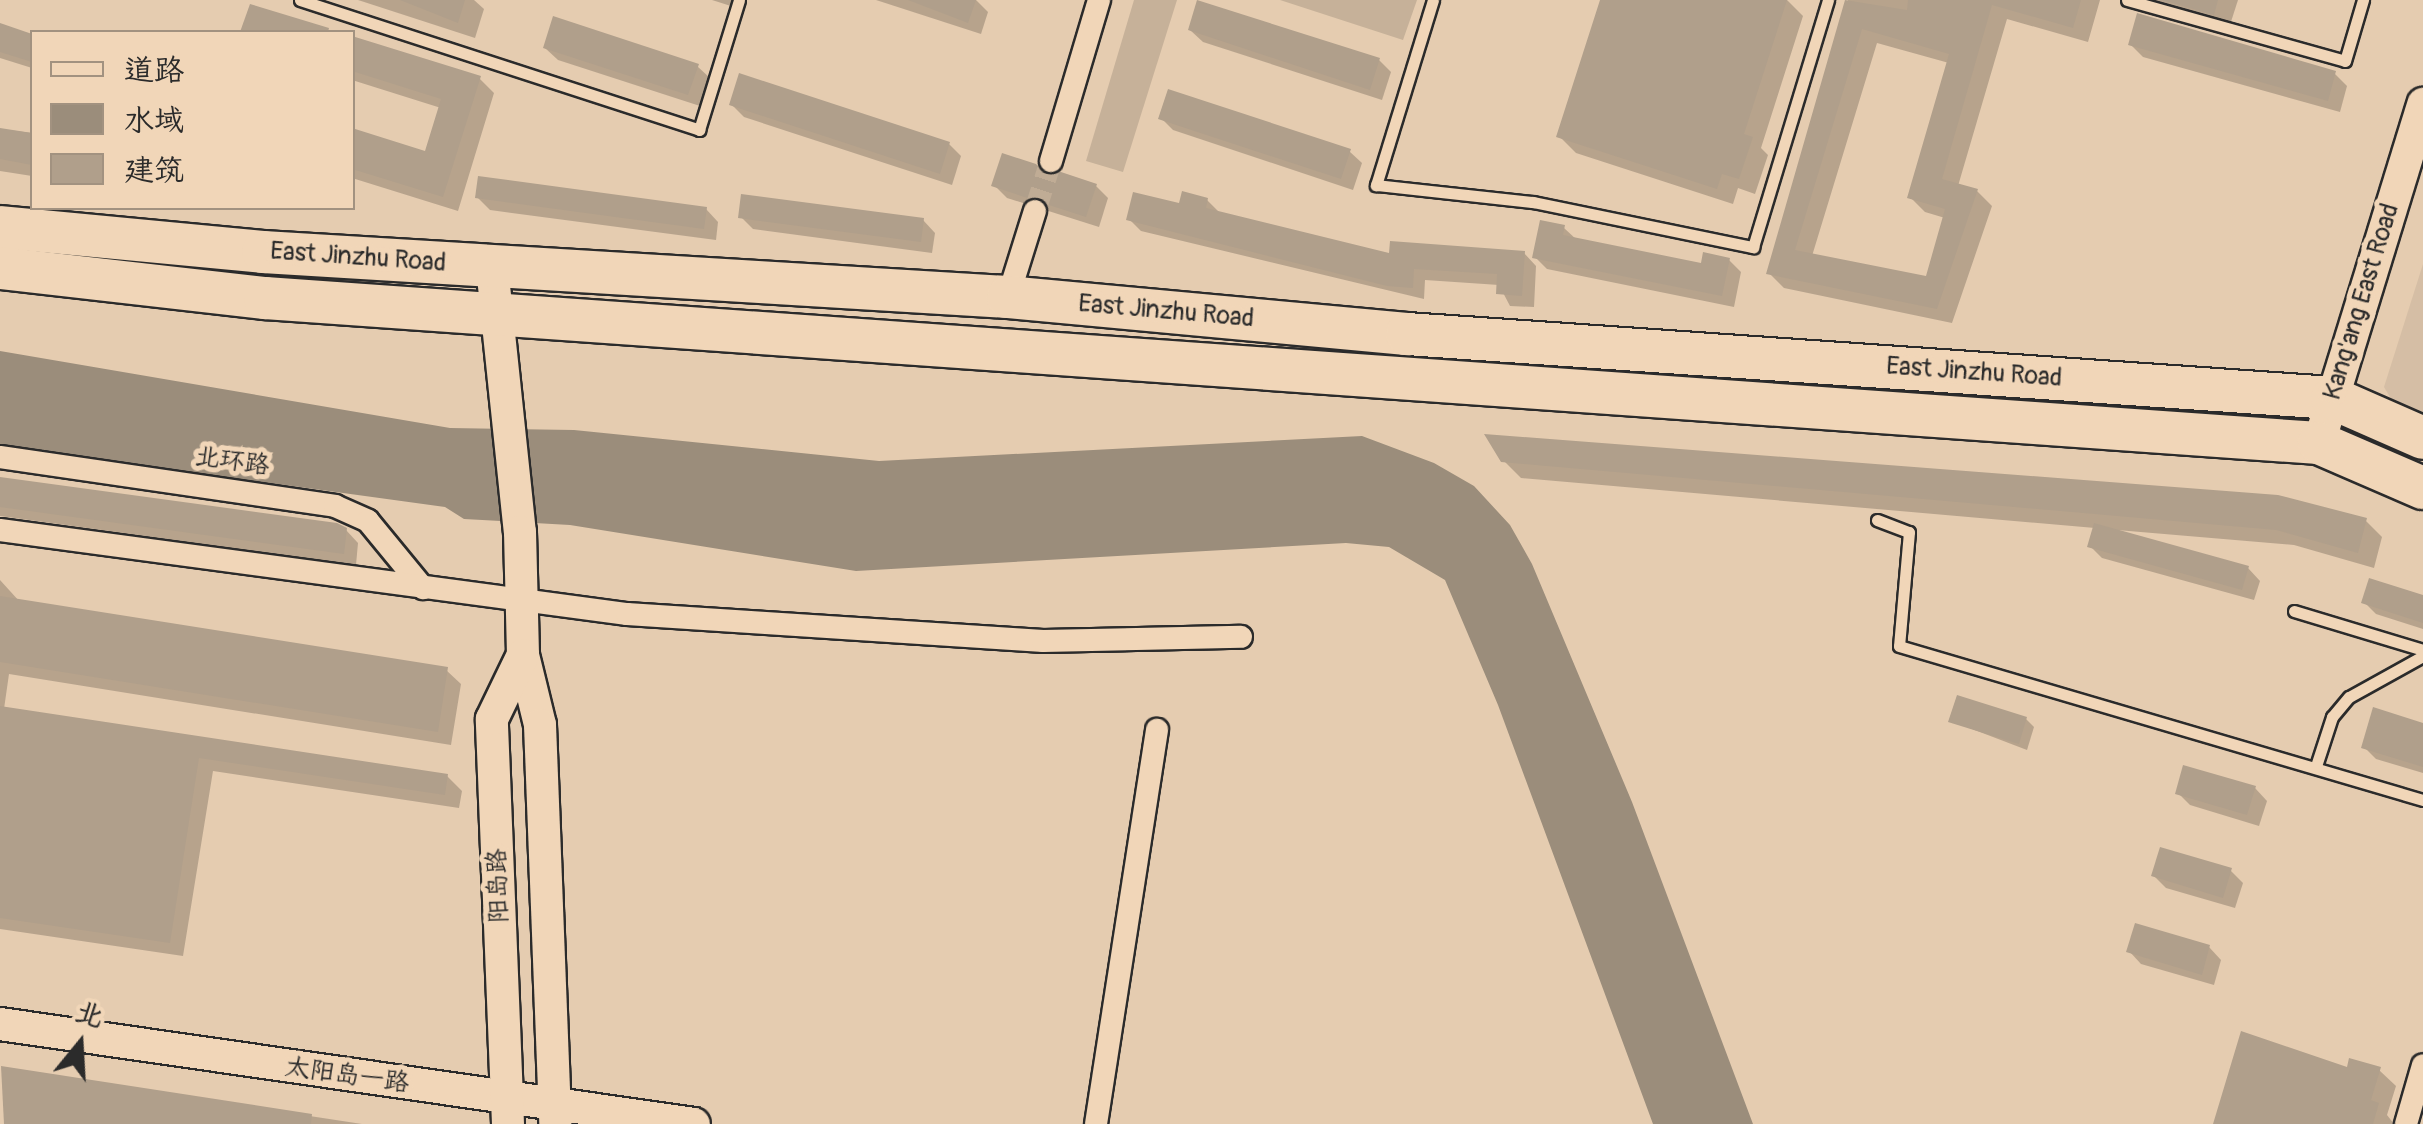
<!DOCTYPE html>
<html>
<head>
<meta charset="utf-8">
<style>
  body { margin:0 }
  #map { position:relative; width:2423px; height:1124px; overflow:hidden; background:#e5ccb0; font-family:Pangolin,"LXGW WenKai TC",sans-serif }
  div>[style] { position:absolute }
  .built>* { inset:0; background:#d5bea5 }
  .green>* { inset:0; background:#c6b199 }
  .water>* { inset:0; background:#9b8d7b }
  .shadow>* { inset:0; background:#0003 }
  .building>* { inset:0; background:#b09f8b }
  .street-tunnel>* { height:22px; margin-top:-11px; transform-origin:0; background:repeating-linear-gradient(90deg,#c0ac95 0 22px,transparent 0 33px) }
  .roads { filter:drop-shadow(2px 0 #2b2b2b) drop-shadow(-2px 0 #2b2b2b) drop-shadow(0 2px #2b2b2b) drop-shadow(0 -2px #2b2b2b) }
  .lane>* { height:11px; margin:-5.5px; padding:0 5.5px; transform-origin:5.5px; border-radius:5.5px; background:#f1d6b8 }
  .street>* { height:22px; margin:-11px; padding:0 11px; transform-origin:11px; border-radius:11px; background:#f1d6b8 }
  .secondary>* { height:32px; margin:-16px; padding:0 16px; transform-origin:16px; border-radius:16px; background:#f1d6b8 }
  .highway>* { height:42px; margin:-21px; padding:0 21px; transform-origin:21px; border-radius:21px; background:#f1d6b8 }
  span { translate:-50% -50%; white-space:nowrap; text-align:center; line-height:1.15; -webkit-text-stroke:10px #f1d6b8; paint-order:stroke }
  .street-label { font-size:25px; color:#2b2b2b }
  .legend { position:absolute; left:30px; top:30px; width:325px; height:180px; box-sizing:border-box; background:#f1d6b8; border:2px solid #a29280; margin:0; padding:12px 18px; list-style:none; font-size:30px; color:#2b2b2b }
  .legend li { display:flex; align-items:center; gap:20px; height:50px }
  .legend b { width:50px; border:2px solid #a29280 }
  .north { position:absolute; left:30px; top:994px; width:100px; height:100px; -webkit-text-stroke:8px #f1d6b8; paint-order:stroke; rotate:18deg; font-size:28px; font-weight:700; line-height:40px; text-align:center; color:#2b2b2b }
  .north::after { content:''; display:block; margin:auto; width:35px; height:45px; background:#2b2b2b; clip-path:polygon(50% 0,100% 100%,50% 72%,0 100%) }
</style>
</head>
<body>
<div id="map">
  <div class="built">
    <div style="clip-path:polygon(2423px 264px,2423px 420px,2397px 409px,2384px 387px)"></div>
  </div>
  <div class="green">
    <div style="clip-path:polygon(1134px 0,1177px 0,1123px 172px,1086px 161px)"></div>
    <div style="clip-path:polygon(1280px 0,1417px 0,1403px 40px)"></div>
  </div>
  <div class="water">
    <div style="clip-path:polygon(0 351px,450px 428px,574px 430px,879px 461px,1362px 436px,1434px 463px,1474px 486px,1510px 525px,1532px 564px,1632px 802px,1753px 1124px,1653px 1124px,1498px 705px,1445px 580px,1389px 547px,1346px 543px,856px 571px,570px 525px,464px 519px,445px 507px,0 446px)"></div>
  </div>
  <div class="shadow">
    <div style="clip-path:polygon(358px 0,474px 0,484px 9px,475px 38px)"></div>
    <div style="clip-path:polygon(712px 0,737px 0,734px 7px)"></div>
    <div style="clip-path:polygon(876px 0,976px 0,988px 12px,981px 34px)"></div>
    <div style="clip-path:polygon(1603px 0,1787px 0,1803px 16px,1761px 148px,1768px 155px,1755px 194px,1738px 188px,1733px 204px,1576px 153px,1559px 136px)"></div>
    <div style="clip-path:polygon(evenodd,1848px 0,2100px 0,2088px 42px,2007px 19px,1958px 186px,1977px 191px,1992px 206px,1952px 323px,1784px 288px,1769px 273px,1848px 0,1877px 43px,1949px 63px,1910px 197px,1925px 212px,1945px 218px,1927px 278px,1812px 256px,1877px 43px)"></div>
    <div style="clip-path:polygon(2149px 0,2238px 0,2229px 28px)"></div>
    <div style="clip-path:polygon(0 25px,32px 35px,32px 68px,0 58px)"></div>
    <div style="clip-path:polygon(1190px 30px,1379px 60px,1391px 72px,1382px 100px,1203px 42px)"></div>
    <div style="clip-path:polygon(352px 38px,479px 78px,494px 93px,458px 211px,352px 178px,352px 131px,427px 154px,441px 108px,352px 80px)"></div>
    <div style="clip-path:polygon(2131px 45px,2335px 74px,2347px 86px,2340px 112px,2143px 57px)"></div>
    <div style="clip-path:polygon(545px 48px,697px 66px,710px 78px,700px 106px,558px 60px)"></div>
    <div style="clip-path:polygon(732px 105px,949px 144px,961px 156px,952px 185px,744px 117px)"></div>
    <div style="clip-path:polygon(1161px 118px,1349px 151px,1362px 163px,1353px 190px,1173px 130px)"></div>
    <div style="clip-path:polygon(0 129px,32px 133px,32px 176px,0 171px)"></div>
    <div style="clip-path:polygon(1046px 177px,1096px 186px,1108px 198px,1099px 227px,1007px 198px,994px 185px)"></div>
    <div style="clip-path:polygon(477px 197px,706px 209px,718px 222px,716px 240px,490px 210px)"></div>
    <div style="clip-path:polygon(1207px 200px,1219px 212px,1391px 256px,1524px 253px,1536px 266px,1534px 307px,1510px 306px,1499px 285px,1425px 280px,1424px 299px,1141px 231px,1129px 219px)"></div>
    <div style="clip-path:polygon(741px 217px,923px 220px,935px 233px,932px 253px,753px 229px)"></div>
    <div style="clip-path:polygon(1564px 228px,1577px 240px,1703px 266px,1729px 260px,1741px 272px,1734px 307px,1547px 269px,1535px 257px)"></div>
    <div style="clip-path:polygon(1503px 460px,2365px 520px,2382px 537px,2374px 568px,2294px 545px,2117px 530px,2248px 568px,2260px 581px,2254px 600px,2102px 558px,2090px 546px,2095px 528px,1521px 478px)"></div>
    <div style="clip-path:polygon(0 481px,346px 530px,358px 543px,356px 565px,0 516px)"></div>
    <div style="clip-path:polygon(0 580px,20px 602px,446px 670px,461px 684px,451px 745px,9px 674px,4px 709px,447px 776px,462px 791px,459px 808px,213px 771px,183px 956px,0 929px)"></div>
    <div style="clip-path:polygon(2423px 598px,2423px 629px,2376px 614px,2364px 602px)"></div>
    <div style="clip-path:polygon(2026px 719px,2034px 727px,2027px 750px,1951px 721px)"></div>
    <div style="clip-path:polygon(2423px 726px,2423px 773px,2376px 759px,2364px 747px)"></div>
    <div style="clip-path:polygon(2255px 788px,2267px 801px,2259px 826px,2190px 805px,2178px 793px)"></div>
    <div style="clip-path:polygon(2230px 870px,2243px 883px,2235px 908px,2166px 888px,2154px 876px)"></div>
    <div style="clip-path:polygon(2209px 947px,2221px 960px,2214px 985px,2141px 964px,2129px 951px)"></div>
    <div style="clip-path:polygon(4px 1069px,362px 1124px,6px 1124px)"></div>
    <div style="clip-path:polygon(2379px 1070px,2396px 1086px,2387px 1115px,2394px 1124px,2216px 1124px,2348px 1071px)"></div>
  </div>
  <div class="building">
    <div style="clip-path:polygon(400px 0,465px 0,458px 23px)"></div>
    <div style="clip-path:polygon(908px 0,976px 0,968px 23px)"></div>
    <div style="clip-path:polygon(1197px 0,1380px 58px,1370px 90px,1188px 30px)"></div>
    <div style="clip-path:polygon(1600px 0,1787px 0,1744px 134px,1753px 137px,1739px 179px,1722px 174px,1717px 189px,1556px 137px)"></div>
    <div style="clip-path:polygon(evenodd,1845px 0,1907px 10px,1908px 0,2081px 0,2073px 28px,1992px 5px,1942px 179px,1978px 189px,1937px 309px,1766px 274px,1845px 0,1862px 29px,1949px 54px,1907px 198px,1945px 209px,1926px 276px,1795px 250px,1862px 29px)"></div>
    <div style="clip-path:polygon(2162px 0,2218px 0,2214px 15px)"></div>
    <div style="clip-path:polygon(250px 4px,329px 28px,328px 32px,240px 32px)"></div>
    <div style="clip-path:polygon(2137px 13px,2336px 71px,2328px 101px,2128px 45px)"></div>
    <div style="clip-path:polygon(553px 16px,699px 64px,688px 95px,543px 48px)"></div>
    <div style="clip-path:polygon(0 23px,32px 34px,32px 62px,0 52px)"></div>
    <div style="clip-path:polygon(352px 36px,481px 76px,443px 197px,352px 169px,352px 128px,425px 151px,441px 99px,352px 71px)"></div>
    <div style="clip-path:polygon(739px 73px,950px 142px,940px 174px,729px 105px)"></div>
    <div style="clip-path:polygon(1168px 89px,1351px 149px,1341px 179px,1158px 119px)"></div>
    <div style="clip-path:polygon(0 128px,32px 133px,32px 165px,0 159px)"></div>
    <div style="clip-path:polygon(1002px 153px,1036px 164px,1046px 175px,1061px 172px,1097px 184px,1086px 217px,991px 186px)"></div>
    <div style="clip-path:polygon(478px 176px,707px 207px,704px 229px,475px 198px)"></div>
    <div style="clip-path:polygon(1182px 191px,1208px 198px,1206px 208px,1389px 253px,1390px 241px,1525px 251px,1522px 296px,1496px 294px,1497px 274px,1414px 269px,1413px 288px,1387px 286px,1126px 220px,1133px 192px,1179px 203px)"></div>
    <div style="clip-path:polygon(741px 194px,924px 218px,921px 242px,738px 218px)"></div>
    <div style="clip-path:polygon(1540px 220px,1565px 225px,1563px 235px,1701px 263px,1703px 252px,1730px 258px,1722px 296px,1532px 258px)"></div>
    <div style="clip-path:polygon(1484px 434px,2278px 495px,2367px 518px,2358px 553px,2276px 530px,1501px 462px)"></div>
    <div style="clip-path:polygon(0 477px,337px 523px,347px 528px,344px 554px,0 507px)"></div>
    <div style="clip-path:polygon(2094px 523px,2249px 566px,2242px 590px,2087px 547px)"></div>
    <div style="clip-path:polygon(2369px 578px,2423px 595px,2423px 623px,2361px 603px)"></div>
    <div style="clip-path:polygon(0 596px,448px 667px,438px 732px,0 662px)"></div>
    <div style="clip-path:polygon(1957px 695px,2027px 717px,2019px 744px,1948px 722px)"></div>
    <div style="clip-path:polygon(0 706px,448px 774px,445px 795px,199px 758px,170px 943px,0 918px)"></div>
    <div style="clip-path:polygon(2373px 707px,2423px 723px,2423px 767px,2361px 748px)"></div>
    <div style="clip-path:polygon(2183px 765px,2256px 786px,2247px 815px,2175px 794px)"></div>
    <div style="clip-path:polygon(2160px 847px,2232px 868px,2223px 898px,2151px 876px)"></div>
    <div style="clip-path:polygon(2135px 923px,2210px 945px,2202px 975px,2126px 952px)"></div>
    <div style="clip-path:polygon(2241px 1031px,2347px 1067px,2349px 1058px,2381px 1067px,2371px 1100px,2379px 1103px,2373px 1124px,2213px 1124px)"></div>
    <div style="clip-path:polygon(1px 1066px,312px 1114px,311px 1124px,4px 1124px)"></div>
  </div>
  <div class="street-tunnel">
    <div style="left:1035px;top:211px;width:52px;rotate:-72.3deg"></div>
  </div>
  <div class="roads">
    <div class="lane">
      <div style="left:300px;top:0;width:420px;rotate:18deg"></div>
      <div style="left:699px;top:130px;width:136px;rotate:-72.9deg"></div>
      <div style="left:1433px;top:0;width:194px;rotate:107.1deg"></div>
      <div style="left:1376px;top:185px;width:158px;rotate:6.2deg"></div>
      <div style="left:1533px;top:202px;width:225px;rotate:11.6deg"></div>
      <div style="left:1753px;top:247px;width:258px;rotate:-73.1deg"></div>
      <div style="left:2127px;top:0;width:226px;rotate:15.6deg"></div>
      <div style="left:2345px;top:61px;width:64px;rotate:-73.6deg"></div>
      <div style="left:1877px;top:520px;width:34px;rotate:21deg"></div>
      <div style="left:1909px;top:532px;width:114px;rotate:95deg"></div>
      <div style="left:1899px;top:646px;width:546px;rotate:16.38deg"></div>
      <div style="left:2294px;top:611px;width:135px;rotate:16.8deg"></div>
      <div style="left:2316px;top:766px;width:52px;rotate:-71.9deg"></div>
      <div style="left:2332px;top:717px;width:26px;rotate:-50deg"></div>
      <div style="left:2349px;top:697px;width:85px;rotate:-29deg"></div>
    </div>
    <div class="street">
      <div style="left:1051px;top:161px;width:168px;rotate:-73.4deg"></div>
      <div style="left:1008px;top:297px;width:90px;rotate:-72.6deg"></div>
      <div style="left:0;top:457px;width:339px;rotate:8.3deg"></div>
      <div style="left:335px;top:506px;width:36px;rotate:24deg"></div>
      <div style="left:368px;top:521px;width:87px;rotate:50.6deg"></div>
      <div style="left:0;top:530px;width:633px;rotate:7.63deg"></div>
      <div style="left:627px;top:614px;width:417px;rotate:3.7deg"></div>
      <div style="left:1043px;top:641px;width:198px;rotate:-1.2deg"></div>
      <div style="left:1096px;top:1124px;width:399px;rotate:-81.2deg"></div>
      <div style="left:2406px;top:1124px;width:61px;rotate:-73.9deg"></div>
    </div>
    <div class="secondary">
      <div style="left:492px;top:267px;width:266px;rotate:84deg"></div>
      <div style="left:520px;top:532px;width:123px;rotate:88.6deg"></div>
      <div style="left:523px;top:655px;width:72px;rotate:76.3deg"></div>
      <div style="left:540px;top:725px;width:399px;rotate:87.8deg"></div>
      <div style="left:2319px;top:443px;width:355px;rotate:-72.9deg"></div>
      <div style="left:0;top:1024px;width:701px;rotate:8.2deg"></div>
      <div style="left:508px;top:1124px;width:405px;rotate:-92.3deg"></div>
      <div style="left:492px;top:719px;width:71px;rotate:-64.2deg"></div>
    </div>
    <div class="highway">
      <div style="left:0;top:227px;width:264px;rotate:5.4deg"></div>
      <div style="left:263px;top:252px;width:746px;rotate:3.46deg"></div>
      <div style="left:1008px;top:297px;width:401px;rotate:5.3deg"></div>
      <div style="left:1407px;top:334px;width:927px;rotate:3.96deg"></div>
      <div style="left:2332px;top:398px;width:99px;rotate:23.7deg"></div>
      <div style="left:0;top:268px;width:267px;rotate:6.5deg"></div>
      <div style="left:265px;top:298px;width:2059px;rotate:4.04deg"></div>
      <div style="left:2319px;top:443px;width:113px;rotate:23.4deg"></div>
    </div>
  </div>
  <div class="street-label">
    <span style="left:358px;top:258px;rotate:4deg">East Jinzhu Road</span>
    <span style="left:2362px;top:302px;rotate:-73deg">Kang'ang East Road</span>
    <span style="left:1166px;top:312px;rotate:5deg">East Jinzhu Road</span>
    <span style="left:1974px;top:373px;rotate:4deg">East Jinzhu Road</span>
    <span style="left:232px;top:462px;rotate:8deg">北环路</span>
    <span style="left:499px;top:886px;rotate:-92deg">阳岛路</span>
    <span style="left:347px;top:1076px;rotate:8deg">太阳岛一路</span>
  </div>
  <ul class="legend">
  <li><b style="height:12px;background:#f1d6b8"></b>道路</li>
  <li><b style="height:28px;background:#9b8d7b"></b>水域</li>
  <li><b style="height:28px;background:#b09f8b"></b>建筑</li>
  </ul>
  <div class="north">北</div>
</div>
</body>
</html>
